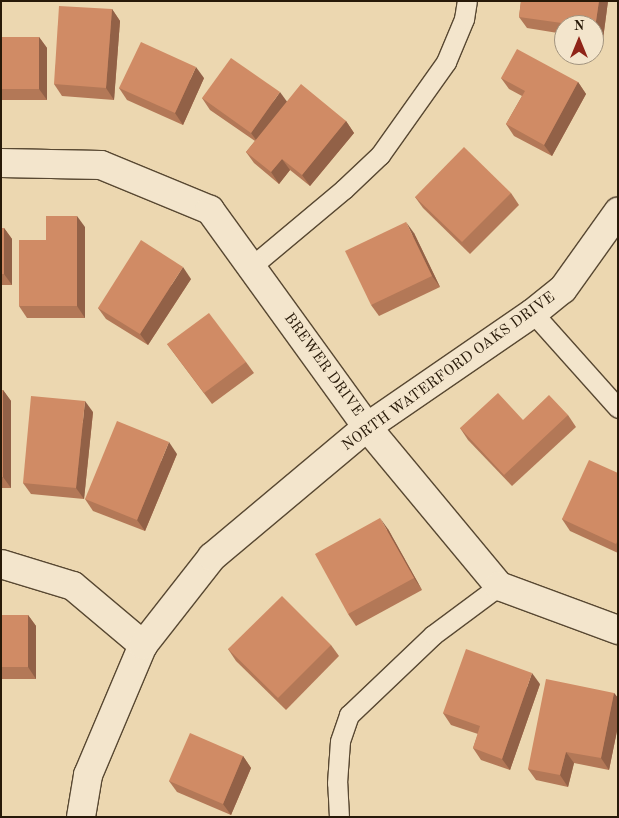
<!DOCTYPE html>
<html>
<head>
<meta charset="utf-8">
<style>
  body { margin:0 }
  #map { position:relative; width:619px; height:818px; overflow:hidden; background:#ecd7b0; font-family:"Old Standard TT",serif }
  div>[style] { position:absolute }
  .roads { filter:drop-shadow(1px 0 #584832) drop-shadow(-1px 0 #584832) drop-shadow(0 1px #584832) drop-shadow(0 -1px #584832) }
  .lane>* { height:19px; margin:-9.5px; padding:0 9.5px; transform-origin:9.5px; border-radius:9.5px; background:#f3e5cc }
  .street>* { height:28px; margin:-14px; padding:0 14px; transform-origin:14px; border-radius:14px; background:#f3e5cc }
  .secondary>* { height:28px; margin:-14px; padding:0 14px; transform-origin:14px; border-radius:14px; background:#f3e5cc }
  .wall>* { inset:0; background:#b37857 }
  .shaded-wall>* { inset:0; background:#926147 }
  .building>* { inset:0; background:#d08b65 }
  span { translate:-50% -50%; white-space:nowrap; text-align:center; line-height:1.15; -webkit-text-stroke:4px #f3e5cc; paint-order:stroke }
  .street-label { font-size:15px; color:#271908 }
  .frame { position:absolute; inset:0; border:2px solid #271908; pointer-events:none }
  .north { position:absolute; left:554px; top:15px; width:50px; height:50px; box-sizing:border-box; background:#f3e5cc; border:1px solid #a1937e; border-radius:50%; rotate:0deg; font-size:14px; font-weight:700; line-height:20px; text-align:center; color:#271908 }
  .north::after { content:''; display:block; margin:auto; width:18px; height:22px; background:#8f2418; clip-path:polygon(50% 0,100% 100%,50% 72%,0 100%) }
</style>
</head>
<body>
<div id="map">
  <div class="roads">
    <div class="lane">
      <div style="left:252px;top:266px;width:120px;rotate:-39.9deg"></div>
      <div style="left:344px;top:189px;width:50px;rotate:-43.4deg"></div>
      <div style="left:380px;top:155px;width:114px;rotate:-54.6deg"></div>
      <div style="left:446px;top:62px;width:47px;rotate:-67.3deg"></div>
      <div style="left:464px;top:19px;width:18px;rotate:-81deg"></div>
      <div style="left:533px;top:313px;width:127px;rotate:48.2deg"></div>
      <div style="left:339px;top:817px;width:34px;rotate:-93deg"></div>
      <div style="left:337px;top:783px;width:42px;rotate:-85.9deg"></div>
      <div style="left:340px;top:741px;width:28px;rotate:-71deg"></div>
      <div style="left:349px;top:715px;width:116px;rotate:-43.6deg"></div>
      <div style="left:433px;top:635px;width:82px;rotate:-36.6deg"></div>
    </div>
    <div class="street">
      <div style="left:1px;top:163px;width:100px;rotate:1.1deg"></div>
      <div style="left:101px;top:165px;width:118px;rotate:22.4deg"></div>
      <div style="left:210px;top:210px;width:268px;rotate:54.1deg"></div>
      <div style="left:367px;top:427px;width:207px;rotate:50.3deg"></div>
      <div style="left:499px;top:586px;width:127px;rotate:20.3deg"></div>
      <div style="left:1px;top:564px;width:75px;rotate:17deg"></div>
      <div style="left:73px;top:586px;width:92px;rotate:40.1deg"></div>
    </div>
    <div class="secondary">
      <div style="left:81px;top:817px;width:43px;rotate:-80.5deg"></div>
      <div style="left:88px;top:775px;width:141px;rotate:-67.1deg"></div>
      <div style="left:143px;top:645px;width:112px;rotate:-51.9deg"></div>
      <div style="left:212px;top:557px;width:202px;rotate:-40deg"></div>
      <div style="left:367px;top:427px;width:201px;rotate:-34.5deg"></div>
      <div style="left:533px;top:313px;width:38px;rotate:-39deg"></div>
      <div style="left:563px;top:289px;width:95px;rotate:-54.5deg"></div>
    </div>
  </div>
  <div class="wall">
    <div style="clip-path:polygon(521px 1px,608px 1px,603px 39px,594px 38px,594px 25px,564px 25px,564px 34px,527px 28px,519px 17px)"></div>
    <div style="clip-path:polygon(112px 9px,120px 21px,114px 100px,62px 96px,54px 84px)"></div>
    <div style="clip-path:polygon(1px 37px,39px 37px,47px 48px,47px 100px,1px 100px)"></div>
    <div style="clip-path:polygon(204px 78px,183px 125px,127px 100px,119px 88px)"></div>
    <div style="clip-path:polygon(501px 78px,578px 82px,586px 94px,552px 156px,514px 136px,506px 124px,522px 96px,509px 89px)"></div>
    <div style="clip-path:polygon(202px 98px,287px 102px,346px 121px,354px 133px,310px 186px,290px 170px,279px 184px,254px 163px,246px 152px,255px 141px,210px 110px)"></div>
    <div style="clip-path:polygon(511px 193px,519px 205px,470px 254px,423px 208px,415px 197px)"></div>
    <div style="clip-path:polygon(85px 227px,85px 318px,27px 318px,19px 306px,46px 240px)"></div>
    <div style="clip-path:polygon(1px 228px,4px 228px,12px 239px,12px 285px,1px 285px)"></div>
    <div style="clip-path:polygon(414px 233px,440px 287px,379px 316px,371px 305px)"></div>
    <div style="clip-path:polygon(191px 279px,148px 345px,106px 319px,98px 308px)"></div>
    <div style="clip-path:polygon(167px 344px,246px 362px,254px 373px,212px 404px)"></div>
    <div style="clip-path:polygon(1px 390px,3px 390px,11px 401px,11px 488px,1px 488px)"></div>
    <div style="clip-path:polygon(93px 412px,84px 499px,31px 494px,23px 483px)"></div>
    <div style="clip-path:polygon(568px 415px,576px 427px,512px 486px,468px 440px,460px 428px,523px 420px)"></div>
    <div style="clip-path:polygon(177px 454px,145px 531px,93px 511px,85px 499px)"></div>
    <div style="clip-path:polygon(618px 473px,618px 553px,570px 531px,562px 519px)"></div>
    <div style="clip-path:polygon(388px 529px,422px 590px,356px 626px,348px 614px)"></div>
    <div style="clip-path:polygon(1px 615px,28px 615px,36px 626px,36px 679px,1px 679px)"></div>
    <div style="clip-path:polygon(331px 645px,339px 656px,286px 710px,236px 661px,228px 649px)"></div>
    <div style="clip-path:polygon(540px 684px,510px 770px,481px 760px,473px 748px,478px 734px,451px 725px,443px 713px)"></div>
    <div style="clip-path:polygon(614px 693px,618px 698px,618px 726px,609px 770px,574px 763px,568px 787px,536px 780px,528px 769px)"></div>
    <div style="clip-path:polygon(243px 756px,251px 768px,231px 815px,177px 792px,169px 781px)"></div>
  </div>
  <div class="shaded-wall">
    <div style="clip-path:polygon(599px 1px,608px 1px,603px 39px,595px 28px)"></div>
    <div style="clip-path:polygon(112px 9px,120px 21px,114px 100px,106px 88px)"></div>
    <div style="clip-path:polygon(39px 37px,47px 48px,47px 100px,39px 89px)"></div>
    <div style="clip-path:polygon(196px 67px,204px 78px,183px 125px,175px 113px)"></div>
    <div style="clip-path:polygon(578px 82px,586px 94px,552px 156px,544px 145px)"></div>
    <div style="clip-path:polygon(280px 92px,288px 103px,259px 144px,251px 133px)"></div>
    <div style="clip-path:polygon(346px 121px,354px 133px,310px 186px,302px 175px)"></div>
    <div style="clip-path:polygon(282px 159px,290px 170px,279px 184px,271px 172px)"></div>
    <div style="clip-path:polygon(77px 216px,85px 227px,85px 318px,77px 306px)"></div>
    <div style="clip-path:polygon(406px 222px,414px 233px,440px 287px,432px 276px)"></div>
    <div style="clip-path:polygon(4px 228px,12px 239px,12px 285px,4px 274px)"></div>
    <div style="clip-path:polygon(183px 267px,191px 279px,148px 345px,140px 334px)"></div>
    <div style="clip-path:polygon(3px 390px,11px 401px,11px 488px,3px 477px)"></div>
    <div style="clip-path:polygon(85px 401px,93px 412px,84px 499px,76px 488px)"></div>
    <div style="clip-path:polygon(169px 442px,177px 454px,145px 531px,137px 520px)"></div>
    <div style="clip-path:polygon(380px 518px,388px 529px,422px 590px,414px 578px)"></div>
    <div style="clip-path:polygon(28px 615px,36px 626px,36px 679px,28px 667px)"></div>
    <div style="clip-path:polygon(532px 673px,540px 684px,510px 770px,502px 759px)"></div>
    <div style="clip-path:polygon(614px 693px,618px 698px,618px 726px,609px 770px,601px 758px)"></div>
    <div style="clip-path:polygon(566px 752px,574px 763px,568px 787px,560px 775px)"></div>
    <div style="clip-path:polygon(243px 756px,251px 768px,231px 815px,223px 804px)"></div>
  </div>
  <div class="building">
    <div style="clip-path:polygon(521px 1px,599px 1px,595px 28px,594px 28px,594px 25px,576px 25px,519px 17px)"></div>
    <div style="clip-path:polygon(59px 6px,112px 9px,106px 88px,54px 84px)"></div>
    <div style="clip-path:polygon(1px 37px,39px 37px,39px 89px,1px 89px)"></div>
    <div style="clip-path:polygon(141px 42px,196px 67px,175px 113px,119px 88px)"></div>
    <div style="clip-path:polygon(517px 49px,578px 82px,544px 145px,506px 124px,525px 91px,501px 78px)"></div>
    <div style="clip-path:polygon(231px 58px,280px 92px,251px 133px,202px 98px)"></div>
    <div style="clip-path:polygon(301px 84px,346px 121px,302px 175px,282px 159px,271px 172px,246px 152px)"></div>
    <div style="clip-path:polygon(464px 147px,511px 193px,462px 242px,415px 197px)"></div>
    <div style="clip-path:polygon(46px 216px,77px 216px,77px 306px,19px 306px,19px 240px,46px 240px)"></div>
    <div style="clip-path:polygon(406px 222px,432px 276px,371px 305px,345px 251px)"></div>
    <div style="clip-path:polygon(1px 228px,4px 228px,4px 274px,1px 274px)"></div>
    <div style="clip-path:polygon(141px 240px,183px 267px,140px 334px,98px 308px)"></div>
    <div style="clip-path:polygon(209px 313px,246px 362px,204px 393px,167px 344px)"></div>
    <div style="clip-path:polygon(1px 390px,3px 390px,3px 477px,1px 477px)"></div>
    <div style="clip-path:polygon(498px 393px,523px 420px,549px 395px,568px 415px,504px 475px,460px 428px)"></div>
    <div style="clip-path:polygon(31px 396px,85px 401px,76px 488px,23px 483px)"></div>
    <div style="clip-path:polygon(117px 421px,169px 442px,137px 520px,85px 499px)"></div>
    <div style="clip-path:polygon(589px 460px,618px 473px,618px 540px,616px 544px,562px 519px)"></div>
    <div style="clip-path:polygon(380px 518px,414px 578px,348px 614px,315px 554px)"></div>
    <div style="clip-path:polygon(282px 596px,331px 645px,278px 698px,228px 649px)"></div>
    <div style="clip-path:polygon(1px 615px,28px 615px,28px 667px,1px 667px)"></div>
    <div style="clip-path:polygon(466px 649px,532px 673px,502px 759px,473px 748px,480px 726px,443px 713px)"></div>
    <div style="clip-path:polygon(546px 679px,614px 693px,601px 758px,566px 752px,560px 775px,528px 769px)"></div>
    <div style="clip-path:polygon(190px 733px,243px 756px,223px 804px,169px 781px)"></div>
  </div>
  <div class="street-label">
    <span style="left:323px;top:365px;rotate:54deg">BREWER DRIVE</span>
    <span style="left:449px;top:372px;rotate:-36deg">NORTH WATERFORD OAKS DRIVE</span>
  </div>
  <div class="frame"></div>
  <div class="north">N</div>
</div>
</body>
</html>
